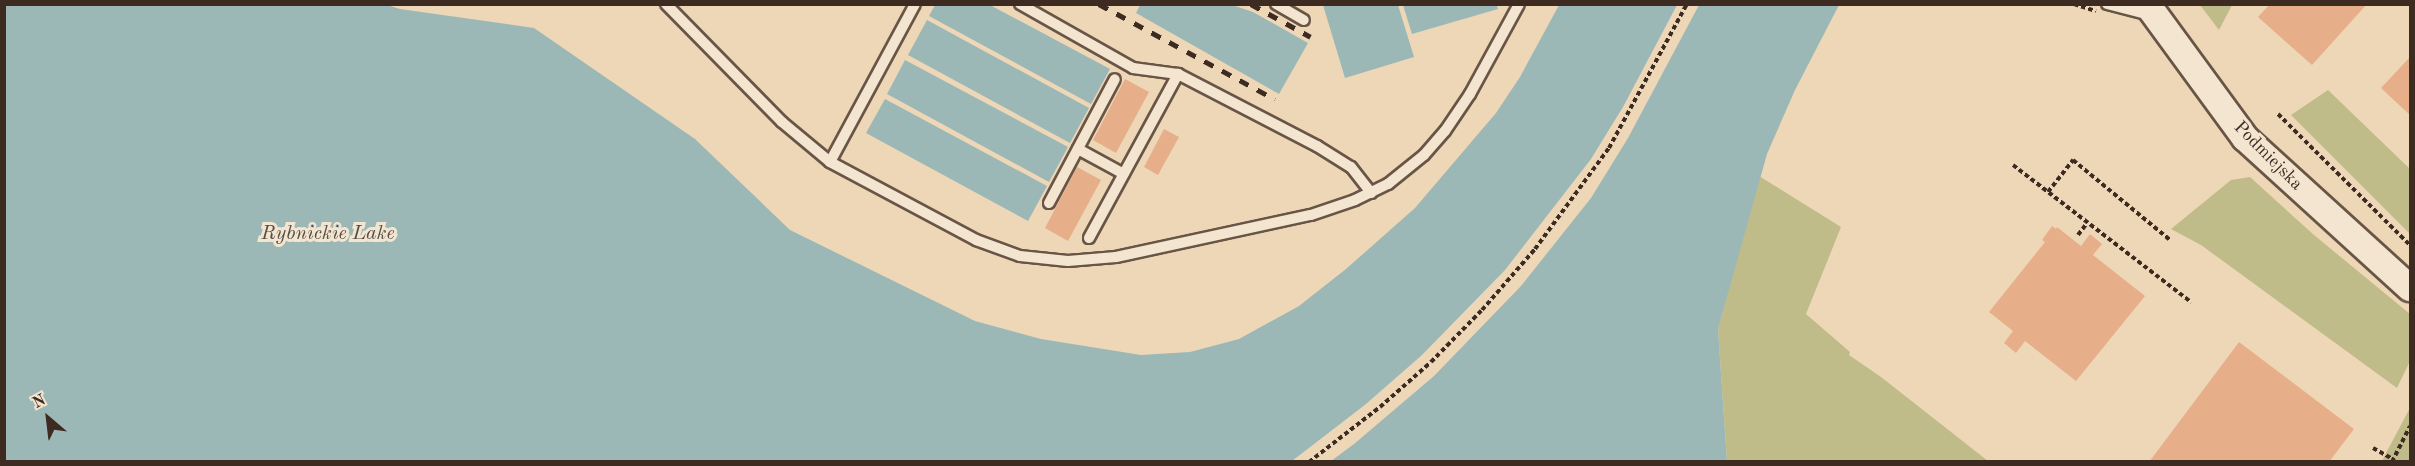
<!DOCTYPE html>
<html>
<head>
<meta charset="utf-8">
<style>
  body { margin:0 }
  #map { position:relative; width:2415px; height:466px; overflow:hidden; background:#edd7b7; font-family:"Old Standard TT",serif }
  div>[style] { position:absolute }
  .green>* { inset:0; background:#c0bc89 }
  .water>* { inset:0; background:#9bb8b6 }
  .pier>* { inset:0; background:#edd7b7 }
  .building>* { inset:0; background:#e7af89 }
  .path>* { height:4px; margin-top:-2px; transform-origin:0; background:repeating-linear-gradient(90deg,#3d2a21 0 4.5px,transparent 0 7.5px) }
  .roads { filter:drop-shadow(2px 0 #695546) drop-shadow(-2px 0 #695546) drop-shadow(0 2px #695546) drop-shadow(0 -2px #695546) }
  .service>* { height:10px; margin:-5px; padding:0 5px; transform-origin:5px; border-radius:5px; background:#f3e5d0 }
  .tertiary>* { height:26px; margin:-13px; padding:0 13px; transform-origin:13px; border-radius:13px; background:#f3e5d0 }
  .rail>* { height:4.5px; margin-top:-2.25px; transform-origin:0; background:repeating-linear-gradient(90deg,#3d2a21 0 10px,transparent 0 20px) }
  span { translate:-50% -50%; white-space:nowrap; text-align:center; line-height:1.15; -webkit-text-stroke:6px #f3e5d0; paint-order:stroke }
  .street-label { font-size:18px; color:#3d2a21 }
  .water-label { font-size:20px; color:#544e46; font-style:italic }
  .frame { position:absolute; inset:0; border:6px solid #3d2a21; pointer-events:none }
  .north { position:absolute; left:18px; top:388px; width:60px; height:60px; -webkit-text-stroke:4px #f3e5d0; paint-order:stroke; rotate:332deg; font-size:16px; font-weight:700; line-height:24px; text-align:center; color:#3d2a21 }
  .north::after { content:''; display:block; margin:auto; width:21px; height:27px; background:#3d2a21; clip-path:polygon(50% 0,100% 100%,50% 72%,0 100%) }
</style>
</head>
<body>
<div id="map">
  <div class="green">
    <div style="clip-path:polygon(2200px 5px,2232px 5px,2219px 30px)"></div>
    <div style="clip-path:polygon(2328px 90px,2410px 169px,2410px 234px,2291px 115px)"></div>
    <div style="clip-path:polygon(1759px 176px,1841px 227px,1806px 314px,1850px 352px,1849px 355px,1881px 377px,1988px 461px,1727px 461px,1718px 329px)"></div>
    <div style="clip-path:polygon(2250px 177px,2314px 235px,2410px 314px,2410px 361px,2397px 388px,2201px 245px,2171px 229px,2231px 180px)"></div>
    <div style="clip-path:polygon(2410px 408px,2410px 461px,2382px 461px,2385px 455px)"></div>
  </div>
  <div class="water">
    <div style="clip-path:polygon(1496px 4px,1498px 9px,1412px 34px,1403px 5px)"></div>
    <div style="clip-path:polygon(4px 5px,387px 5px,400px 9px,534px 28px,695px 139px,790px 230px,975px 321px,1041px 339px,1141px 355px,1190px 352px,1239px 339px,1299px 306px,1346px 269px,1415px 208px,1496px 113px,1520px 77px,1559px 5px,1839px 5px,1795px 90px,1767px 154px,1718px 329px,1727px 462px,5px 461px)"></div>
    <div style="clip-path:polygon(935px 5px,990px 5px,1110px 69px,1091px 104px,929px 16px)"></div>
    <div style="clip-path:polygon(1140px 5px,1232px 5px,1253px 12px,1308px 43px,1279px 94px,1136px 13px)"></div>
    <div style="clip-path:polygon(1323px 5px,1398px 5px,1414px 57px,1345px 78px)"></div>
    <div style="clip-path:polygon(927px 20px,1089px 108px,1070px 143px,908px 55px)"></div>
    <div style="clip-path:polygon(905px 60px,1068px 147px,1049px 182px,887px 94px)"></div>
    <div style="clip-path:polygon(885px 99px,1047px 186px,1028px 221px,866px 133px)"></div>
  </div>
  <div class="pier">
    <div style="clip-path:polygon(1677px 5px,1699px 5px,1628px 138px,1591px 198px,1521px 286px,1434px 376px,1354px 444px,1331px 461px,1292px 461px,1366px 404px,1422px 355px,1505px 270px,1591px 159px,1623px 107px)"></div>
  </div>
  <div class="building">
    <div style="clip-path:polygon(2270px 4px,2367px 4px,2312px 65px,2258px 17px)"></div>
    <div style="clip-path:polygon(2410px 57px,2410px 115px,2381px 88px)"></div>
    <div style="clip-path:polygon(1125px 79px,1149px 92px,1116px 153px,1093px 140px)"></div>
    <div style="clip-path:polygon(1164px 129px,1179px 137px,1158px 175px,1144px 167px)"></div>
    <div style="clip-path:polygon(1077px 167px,1101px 180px,1068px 241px,1045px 228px)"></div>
    <div style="clip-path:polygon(2052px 226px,2056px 229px,2057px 227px,2081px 246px,2090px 234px,2102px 244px,2093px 255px,2145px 296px,2076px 381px,2025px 341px,2016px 353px,2004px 343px,2013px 331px,1989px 312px,2045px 242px,2042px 240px)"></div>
    <div style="clip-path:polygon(2239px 342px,2354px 429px,2329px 462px,2149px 462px)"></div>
  </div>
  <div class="path">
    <div style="left:2074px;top:4px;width:23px;rotate:18deg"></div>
    <div style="left:2278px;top:114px;width:186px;rotate:44.8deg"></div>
    <div style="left:2013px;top:165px;width:225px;rotate:37.6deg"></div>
    <div style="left:2048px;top:192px;width:41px;rotate:-52deg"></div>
    <div style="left:2073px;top:160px;width:126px;rotate:39.5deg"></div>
    <div style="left:2078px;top:235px;width:15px;rotate:-53deg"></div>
    <div style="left:2373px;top:448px;width:23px;rotate:29deg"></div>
    <div style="left:1309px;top:462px;width:90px;rotate:-37.8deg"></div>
    <div style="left:1380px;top:407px;width:68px;rotate:-41.4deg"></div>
    <div style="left:1431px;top:362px;width:73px;rotate:-45.6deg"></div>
    <div style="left:1482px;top:310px;width:81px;rotate:-49deg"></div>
    <div style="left:1535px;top:249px;width:125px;rotate:-53.8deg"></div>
    <div style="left:1609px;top:148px;width:164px;rotate:-61.6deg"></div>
    <div style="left:2392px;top:462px;width:40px;rotate:-63.4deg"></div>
  </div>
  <div class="roads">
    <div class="service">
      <div style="left:666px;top:4px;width:165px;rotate:45.5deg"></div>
      <div style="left:782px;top:122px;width:62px;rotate:39.8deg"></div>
      <div style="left:830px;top:162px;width:166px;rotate:28.1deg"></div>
      <div style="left:976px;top:240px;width:47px;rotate:20deg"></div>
      <div style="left:1020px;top:256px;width:48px;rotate:5.9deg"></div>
      <div style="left:1068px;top:261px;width:48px;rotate:-4.8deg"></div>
      <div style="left:1116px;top:257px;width:199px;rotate:-12.2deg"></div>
      <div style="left:1311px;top:215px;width:46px;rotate:-18.8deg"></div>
      <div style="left:1355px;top:200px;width:37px;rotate:-26deg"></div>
      <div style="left:1388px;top:184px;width:46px;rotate:-38.9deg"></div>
      <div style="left:1424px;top:155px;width:32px;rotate:-49deg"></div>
      <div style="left:1445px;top:131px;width:45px;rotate:-56deg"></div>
      <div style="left:1470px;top:94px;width:102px;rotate:-61.4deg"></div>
      <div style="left:1020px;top:4px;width:130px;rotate:29.5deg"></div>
      <div style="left:1133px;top:68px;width:45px;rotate:7.6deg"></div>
      <div style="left:1178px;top:74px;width:157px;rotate:27.4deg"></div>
      <div style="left:1317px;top:146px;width:40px;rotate:32deg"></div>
      <div style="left:1351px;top:167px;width:33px;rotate:52deg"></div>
      <div style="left:1276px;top:4px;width:32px;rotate:30deg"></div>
      <div style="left:2107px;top:4px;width:44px;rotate:14.3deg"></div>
      <div style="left:1078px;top:149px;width:52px;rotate:28.5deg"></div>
      <div style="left:830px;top:162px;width:179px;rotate:-61.7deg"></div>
      <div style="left:1049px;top:203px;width:140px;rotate:-62deg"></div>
      <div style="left:1089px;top:238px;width:187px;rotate:-61.5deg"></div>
    </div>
    <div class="tertiary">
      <div style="left:2147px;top:4px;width:166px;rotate:53.8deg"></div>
      <div style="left:2245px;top:138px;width:223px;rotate:42.3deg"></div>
    </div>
  </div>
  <div class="rail">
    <div style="left:1099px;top:4px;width:200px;rotate:28.4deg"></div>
    <div style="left:1251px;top:4px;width:68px;rotate:28.8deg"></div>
  </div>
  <div class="street-label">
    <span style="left:2268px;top:156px;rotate:45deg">Podmiejska</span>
  </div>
  <div class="water-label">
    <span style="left:328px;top:234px">Rybnickie Lake</span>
  </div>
  <div class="frame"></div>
  <div class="north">N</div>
</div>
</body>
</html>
